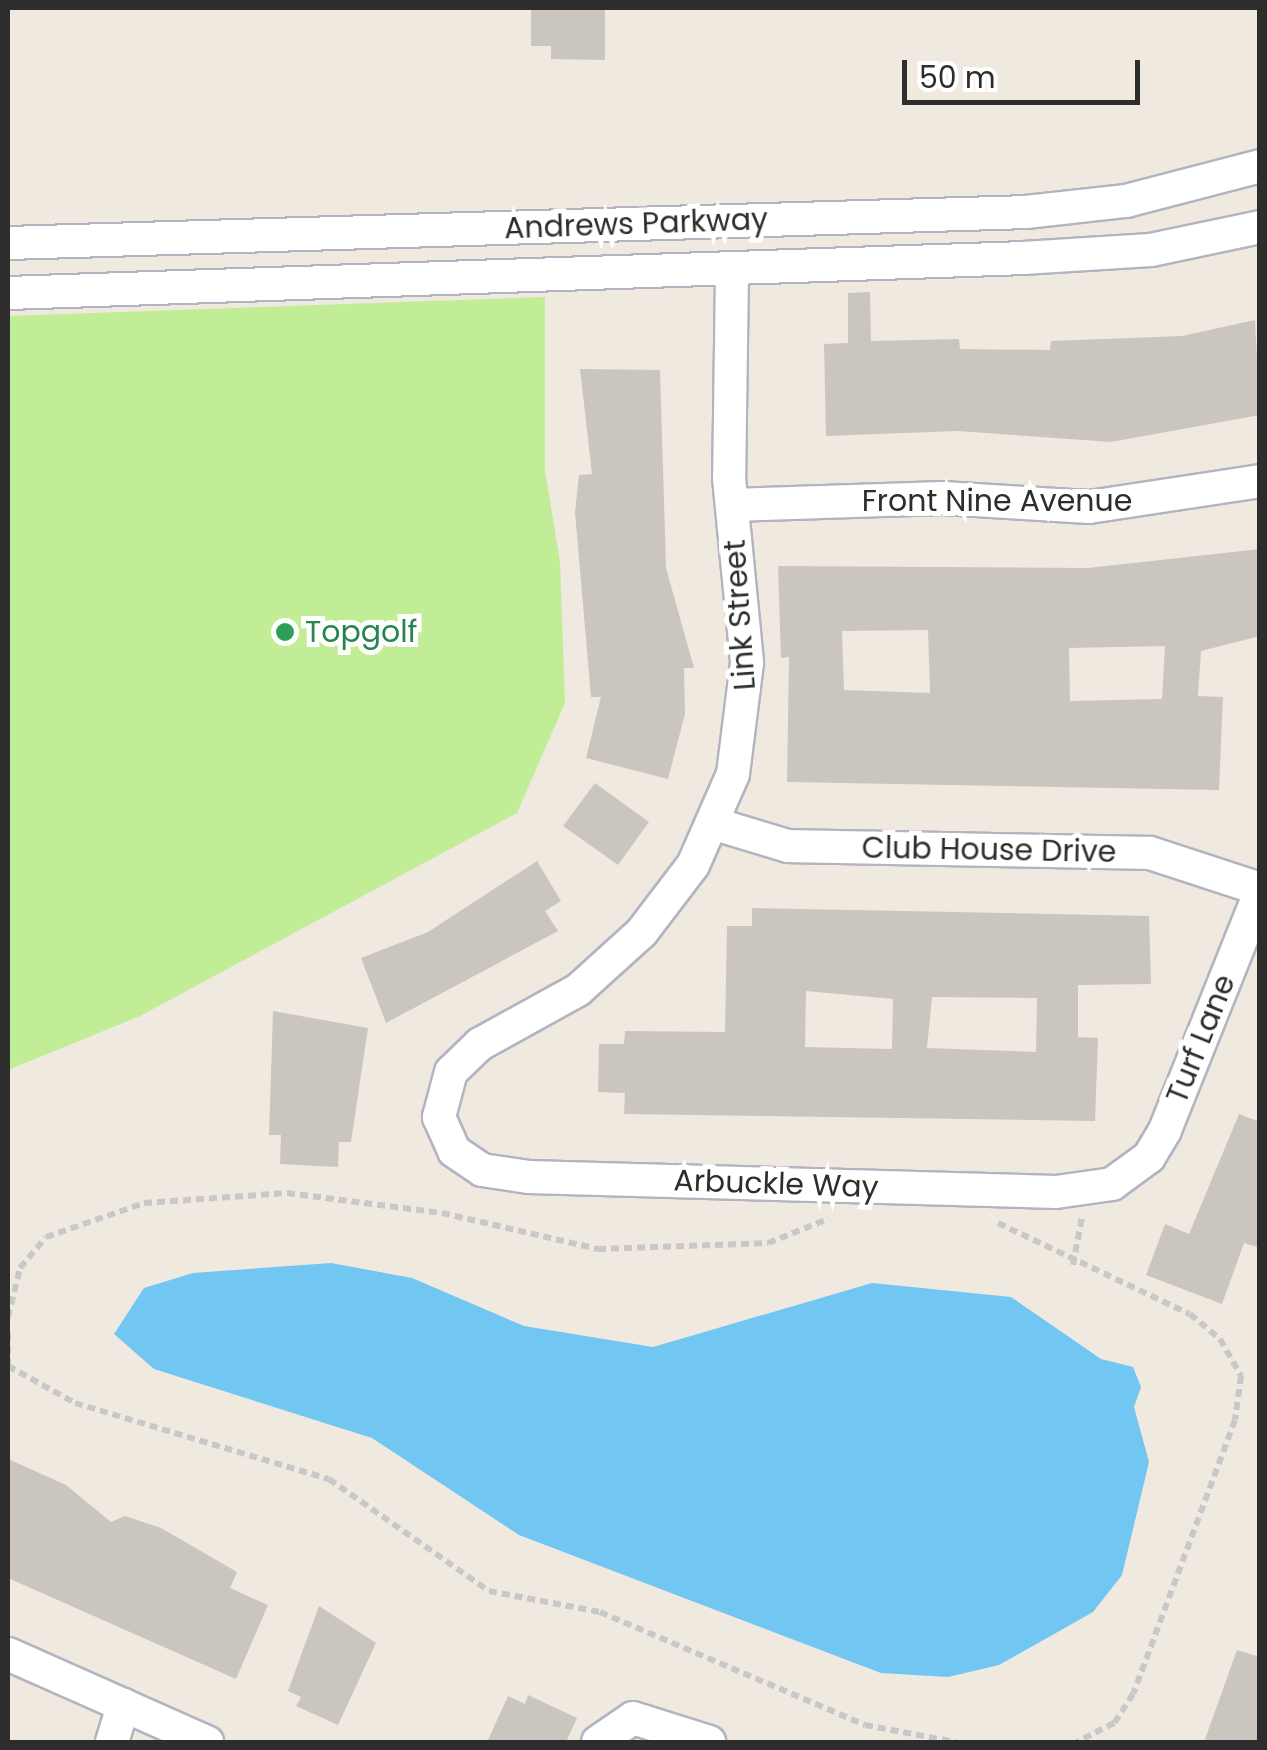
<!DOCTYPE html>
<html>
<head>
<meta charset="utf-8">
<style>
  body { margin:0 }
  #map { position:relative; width:1267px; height:1750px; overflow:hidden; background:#efe9e0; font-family:Poppins,sans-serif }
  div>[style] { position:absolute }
  .pitch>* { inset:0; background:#c2ed97 }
  .water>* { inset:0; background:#71c6f2 }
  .building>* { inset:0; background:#cac6bf }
  .path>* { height:6px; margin-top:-3px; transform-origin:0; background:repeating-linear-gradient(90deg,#c8c8c8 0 8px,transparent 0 13px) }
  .roads { filter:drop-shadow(2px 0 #b3b4c1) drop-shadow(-2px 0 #b3b4c1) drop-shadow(0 2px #b3b4c1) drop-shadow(0 -2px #b3b4c1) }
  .minor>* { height:32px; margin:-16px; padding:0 16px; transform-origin:16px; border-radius:16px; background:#fff }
  .dots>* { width:28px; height:28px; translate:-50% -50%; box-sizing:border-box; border:5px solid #fff; border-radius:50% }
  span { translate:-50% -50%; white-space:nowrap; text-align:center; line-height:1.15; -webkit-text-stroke:10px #fff; paint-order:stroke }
  .street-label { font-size:30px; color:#2d2d2d }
  .leisure-label { font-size:30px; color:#27864d }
  .left { translate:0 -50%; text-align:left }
  .frame { position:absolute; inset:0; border:10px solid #2d2d2d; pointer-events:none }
  .scale { position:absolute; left:902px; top:60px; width:238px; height:45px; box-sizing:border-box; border:5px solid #2d2d2d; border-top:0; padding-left:12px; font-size:30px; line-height:35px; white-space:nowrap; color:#2d2d2d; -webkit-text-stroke:8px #fff; paint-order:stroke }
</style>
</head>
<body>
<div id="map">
  <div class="pitch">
    <div style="clip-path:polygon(545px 297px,545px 470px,560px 562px,565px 703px,517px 813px,140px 1016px,8px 1070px,8px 316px)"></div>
  </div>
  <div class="water">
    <div style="clip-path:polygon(331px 1263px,412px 1278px,524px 1326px,653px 1347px,872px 1283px,1011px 1297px,1101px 1359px,1133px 1367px,1141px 1387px,1134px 1407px,1149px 1462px,1122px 1575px,1093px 1612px,999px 1665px,948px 1677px,881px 1673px,519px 1535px,372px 1438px,154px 1369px,114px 1334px,144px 1288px,193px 1273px)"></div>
  </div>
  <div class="building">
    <div style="clip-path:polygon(531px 8px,605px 8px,605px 60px,551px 59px,551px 46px,531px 46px)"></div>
    <div style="clip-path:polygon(870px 292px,871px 341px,959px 339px,960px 349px,1050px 350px,1051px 341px,1182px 336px,1255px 320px,1260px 415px,1111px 442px,957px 431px,826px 436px,824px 344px,848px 343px,848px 293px)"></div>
    <div style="clip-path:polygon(580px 369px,660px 370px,666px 568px,694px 668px,684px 668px,685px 714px,668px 779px,586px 758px,601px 697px,591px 697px,575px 512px,579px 475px,592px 474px)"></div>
    <div style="clip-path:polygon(evenodd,1260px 549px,1260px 636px,1201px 651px,1198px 696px,1223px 697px,1219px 790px,787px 782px,789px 657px,781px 658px,778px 566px,1088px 568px,1260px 549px,928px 630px,930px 693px,844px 690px,842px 631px,928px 630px,1260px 549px,1165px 646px,1162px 699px,1070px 701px,1069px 648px,1165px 646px)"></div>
    <div style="clip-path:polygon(595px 783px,649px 822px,618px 865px,563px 826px)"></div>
    <div style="clip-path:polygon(537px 861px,561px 901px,545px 911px,558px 931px,386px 1023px,361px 958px,428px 932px)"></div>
    <div style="clip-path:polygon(evenodd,752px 908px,1149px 916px,1151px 984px,1078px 985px,1078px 1037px,1098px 1038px,1095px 1121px,624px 1114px,625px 1093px,598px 1092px,599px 1044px,624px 1044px,625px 1031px,725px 1032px,727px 926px,752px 926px,752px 908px,806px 991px,893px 999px,892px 1049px,805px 1047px,806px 991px,752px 908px,1037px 998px,1036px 1052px,927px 1048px,932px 997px,1037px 998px)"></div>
    <div style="clip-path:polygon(273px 1011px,368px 1028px,351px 1142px,339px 1142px,338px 1167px,280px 1164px,281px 1135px,269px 1135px)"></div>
    <div style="clip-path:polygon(1239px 1114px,1260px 1122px,1260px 1248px,1244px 1243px,1222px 1304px,1146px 1275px,1165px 1224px,1189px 1234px)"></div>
    <div style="clip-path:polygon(8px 1459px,66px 1485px,111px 1522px,125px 1516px,161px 1528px,237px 1572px,230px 1588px,268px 1605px,236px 1679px,8px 1578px)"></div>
    <div style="clip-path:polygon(319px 1606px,376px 1643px,338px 1725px,296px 1706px,301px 1697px,288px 1691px)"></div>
    <div style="clip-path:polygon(1237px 1650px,1260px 1657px,1260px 1742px,1204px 1742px)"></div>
    <div style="clip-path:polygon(528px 1695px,577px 1718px,566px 1742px,487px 1742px,508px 1696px,525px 1704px)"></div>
  </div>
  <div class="path">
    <div style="left:998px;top:1223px;width:212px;rotate:25.4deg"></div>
    <div style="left:1190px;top:1314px;width:39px;rotate:40deg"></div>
    <div style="left:1220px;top:1339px;width:43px;rotate:60.4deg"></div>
    <div style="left:1241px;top:1376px;width:44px;rotate:97.8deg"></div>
    <div style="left:1235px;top:1420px;width:292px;rotate:110.4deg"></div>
    <div style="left:1133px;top:1694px;width:35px;rotate:123deg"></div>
    <div style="left:1114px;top:1723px;width:42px;rotate:152.8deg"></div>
    <div style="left:1073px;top:1265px;width:49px;rotate:-79.4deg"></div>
    <div style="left:8px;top:1317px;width:50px;rotate:-76.2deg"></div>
    <div style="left:20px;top:1268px;width:40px;rotate:-50deg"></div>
    <div style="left:46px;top:1237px;width:104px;rotate:-19.1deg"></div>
    <div style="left:144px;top:1203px;width:143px;rotate:-4deg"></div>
    <div style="left:287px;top:1193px;width:156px;rotate:7.4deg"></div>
    <div style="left:442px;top:1213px;width:160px;rotate:13deg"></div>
    <div style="left:598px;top:1249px;width:170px;rotate:-2deg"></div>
    <div style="left:768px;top:1243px;width:65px;rotate:-21.8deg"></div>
    <div style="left:8px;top:1333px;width:33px;rotate:90deg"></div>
    <div style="left:8px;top:1366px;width:77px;rotate:28.9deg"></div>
    <div style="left:75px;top:1403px;width:265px;rotate:16.7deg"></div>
    <div style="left:329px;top:1479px;width:195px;rotate:35deg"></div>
    <div style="left:489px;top:1591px;width:113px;rotate:10.7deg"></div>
    <div style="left:600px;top:1612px;width:288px;rotate:23.1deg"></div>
    <div style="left:865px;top:1725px;width:93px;rotate:10.6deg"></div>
  </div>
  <div class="roads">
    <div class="minor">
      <div style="left:8px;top:243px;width:1018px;rotate:-1.74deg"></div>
      <div style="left:1026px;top:212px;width:101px;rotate:-6.3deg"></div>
      <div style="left:1126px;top:201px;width:138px;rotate:-14.6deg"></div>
      <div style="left:732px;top:272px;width:206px;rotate:90.8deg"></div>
      <div style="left:729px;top:478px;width:186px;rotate:84.4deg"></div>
      <div style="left:747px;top:663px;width:112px;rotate:97.2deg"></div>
      <div style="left:733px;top:774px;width:99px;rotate:113.7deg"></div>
      <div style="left:693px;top:865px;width:84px;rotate:127.3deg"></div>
      <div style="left:642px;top:932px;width:86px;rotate:137.8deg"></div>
      <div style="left:578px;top:990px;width:112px;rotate:151.1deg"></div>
      <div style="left:480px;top:1044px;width:40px;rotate:136deg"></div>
      <div style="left:451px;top:1072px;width:47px;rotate:104.9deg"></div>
      <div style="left:439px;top:1117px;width:37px;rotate:66deg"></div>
      <div style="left:454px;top:1151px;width:34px;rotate:34deg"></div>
      <div style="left:482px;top:1170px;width:48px;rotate:8.5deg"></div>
      <div style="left:529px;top:1177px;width:527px;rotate:1.63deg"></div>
      <div style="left:1056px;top:1192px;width:57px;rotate:-8.1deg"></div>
      <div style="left:1112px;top:1184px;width:46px;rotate:-36.1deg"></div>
      <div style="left:1149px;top:1157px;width:31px;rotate:-59deg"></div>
      <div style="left:1165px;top:1130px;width:255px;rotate:-68.2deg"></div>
      <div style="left:8px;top:293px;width:1016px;rotate:-1.97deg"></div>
      <div style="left:1023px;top:258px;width:128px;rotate:-3.6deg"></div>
      <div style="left:1151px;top:250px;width:111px;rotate:-11.9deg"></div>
      <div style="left:732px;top:505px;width:211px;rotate:-1.9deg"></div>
      <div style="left:943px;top:498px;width:146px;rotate:3.5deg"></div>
      <div style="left:1089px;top:507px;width:173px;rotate:-8.6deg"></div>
      <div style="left:715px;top:824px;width:76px;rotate:16.8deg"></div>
      <div style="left:788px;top:846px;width:362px;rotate:1.1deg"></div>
      <div style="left:1150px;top:853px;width:116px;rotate:18.1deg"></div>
      <div style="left:8px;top:1654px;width:218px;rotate:23.9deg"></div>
      <div style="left:112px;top:1742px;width:39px;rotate:-73deg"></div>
      <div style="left:598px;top:1742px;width:42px;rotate:-34.4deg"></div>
      <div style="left:633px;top:1718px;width:80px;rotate:17.5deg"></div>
    </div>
  </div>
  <div class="dots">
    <div style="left:285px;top:632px;background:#2e9e5b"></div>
  </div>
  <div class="street-label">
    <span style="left:636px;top:224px;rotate:-2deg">Andrews Parkway</span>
    <span style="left:997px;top:501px">Front Nine Avenue</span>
    <span style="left:740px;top:615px;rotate:-94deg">Link Street</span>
    <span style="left:989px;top:850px;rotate:1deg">Club House Drive</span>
    <span style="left:1201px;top:1039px;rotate:-68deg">Turf Lane</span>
    <span style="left:776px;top:1184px;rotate:2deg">Arbuckle Way</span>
  </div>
  <div class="leisure-label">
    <span class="left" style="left:305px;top:632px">Topgolf</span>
  </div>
  <div class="frame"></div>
  <div class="scale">50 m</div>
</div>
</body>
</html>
